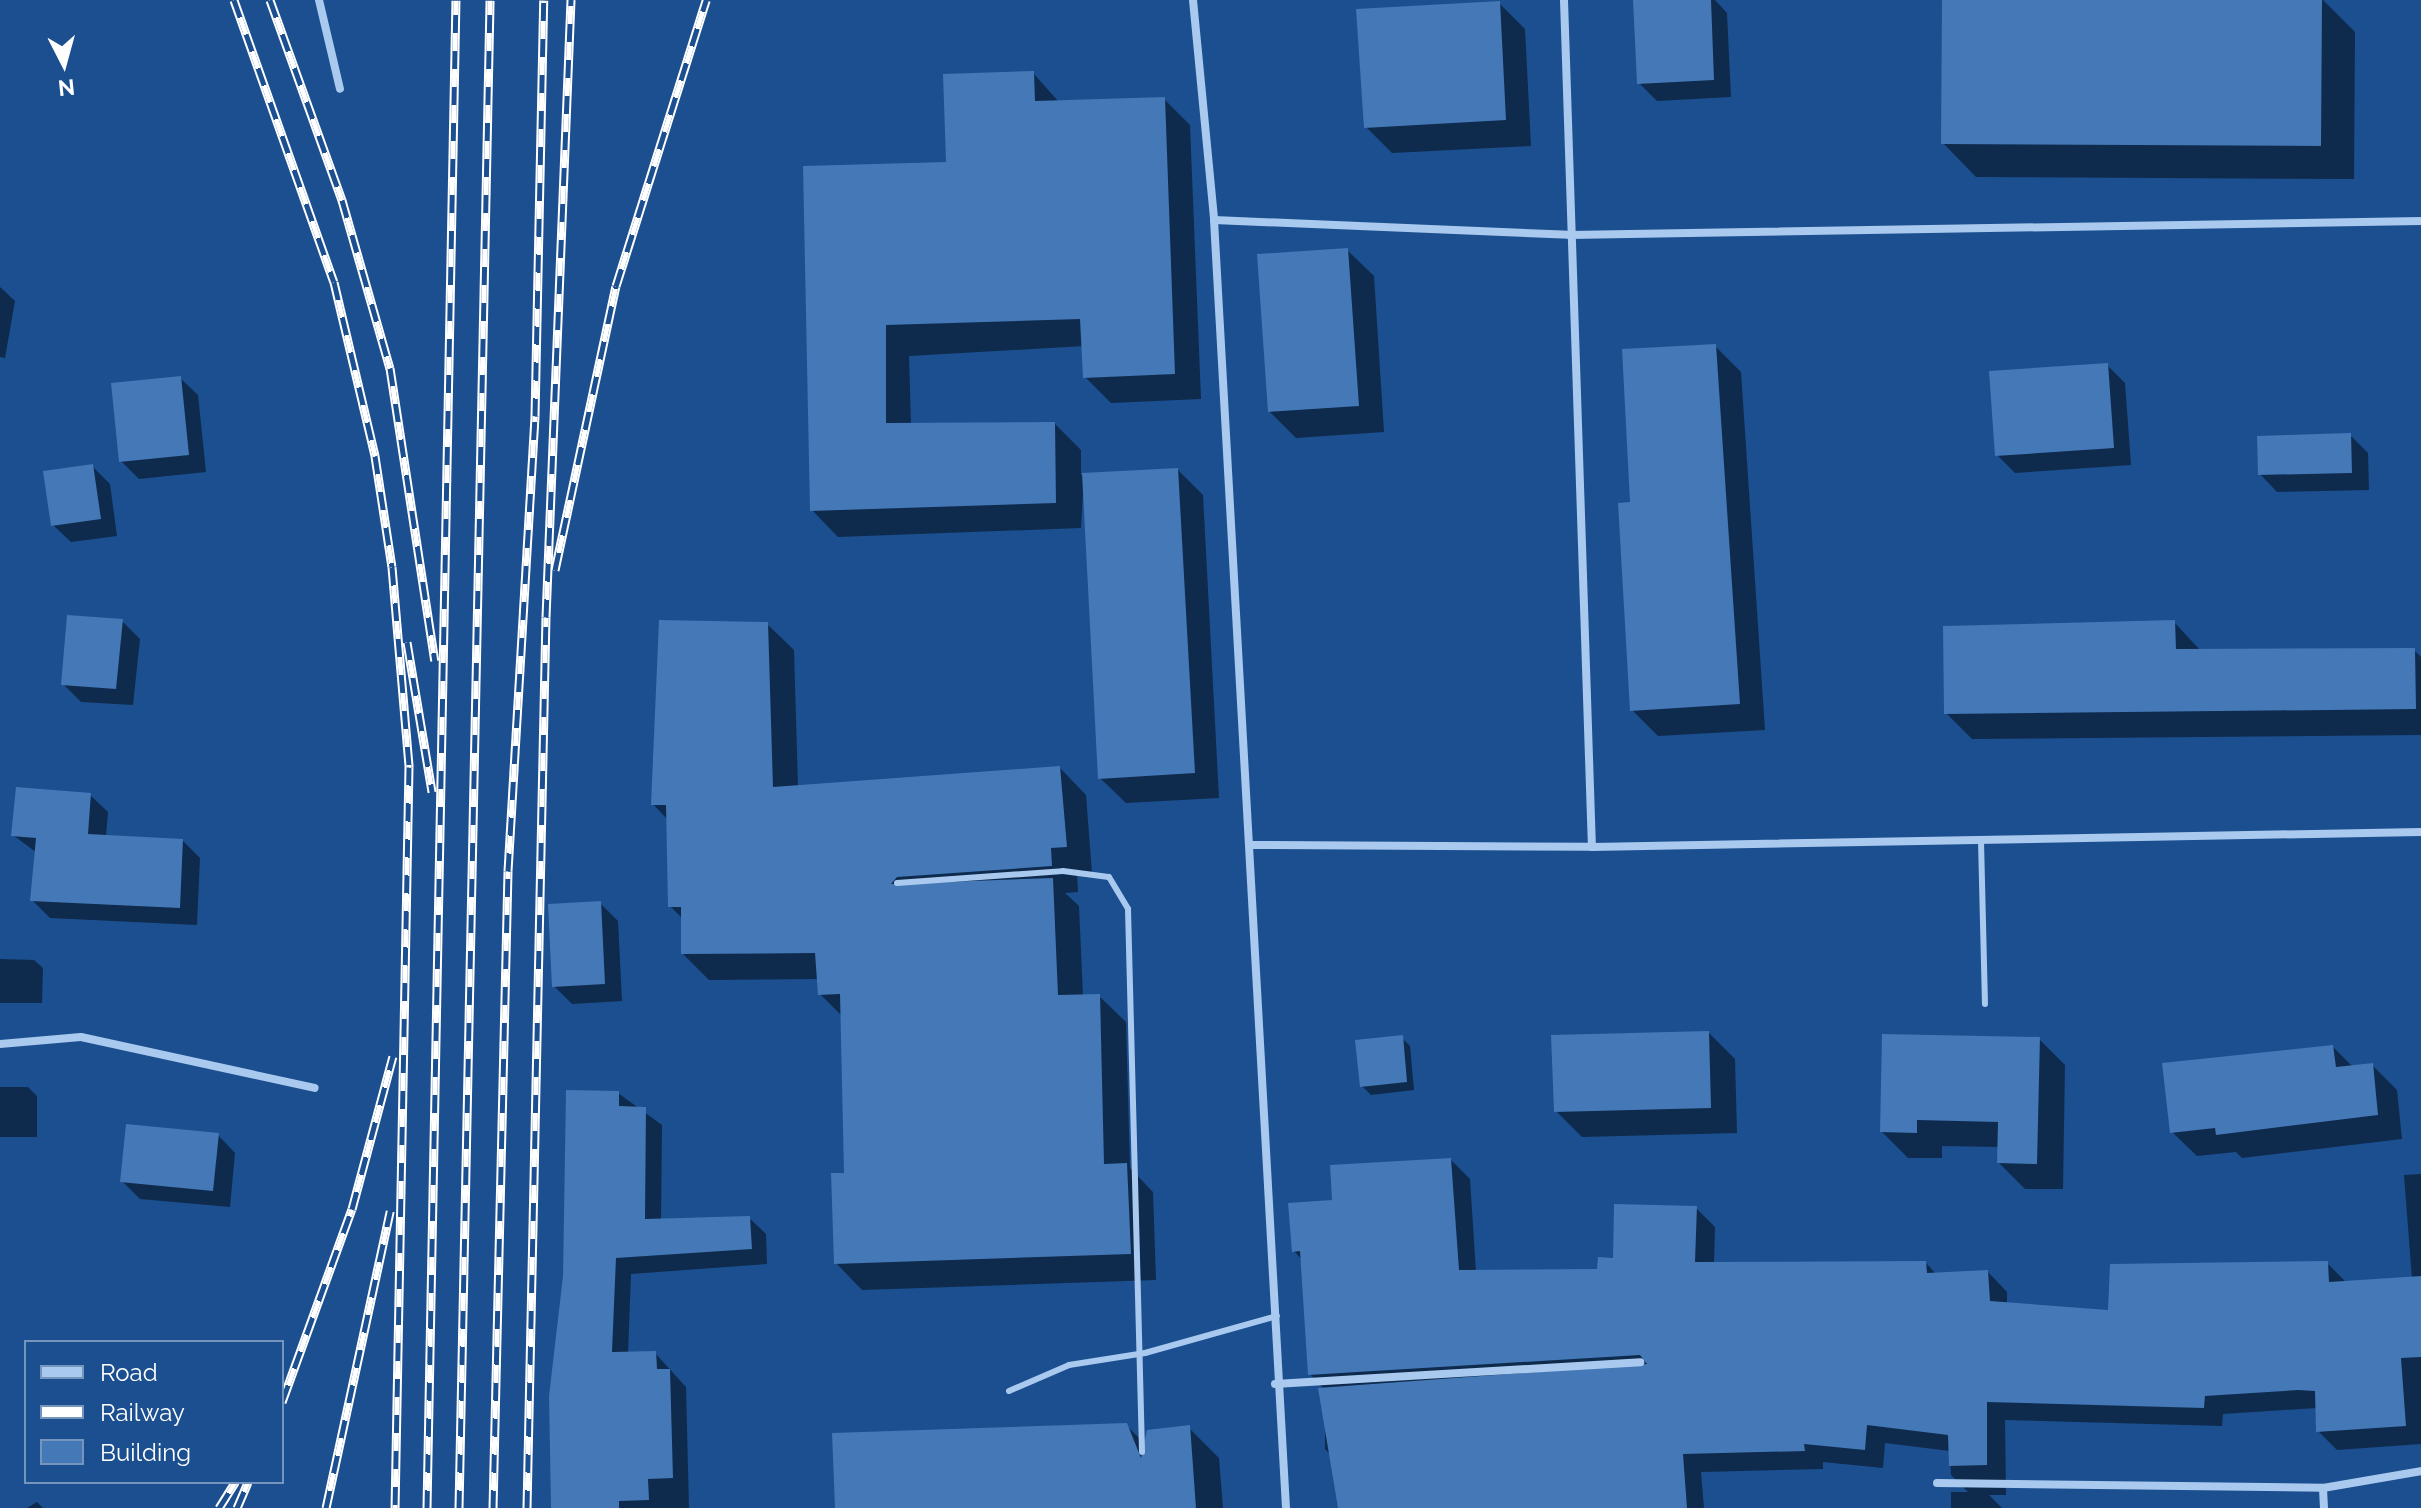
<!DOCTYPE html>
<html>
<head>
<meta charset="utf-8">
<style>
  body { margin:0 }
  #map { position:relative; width:2421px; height:1508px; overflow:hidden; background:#1b4f8f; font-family:Raleway,sans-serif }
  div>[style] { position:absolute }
  .shadow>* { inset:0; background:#0007 }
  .building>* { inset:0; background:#4478b7 }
  .service>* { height:6px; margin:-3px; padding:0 3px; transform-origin:3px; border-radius:3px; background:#a9c9ee }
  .minor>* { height:8px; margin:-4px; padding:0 4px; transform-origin:4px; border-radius:4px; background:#a9c9ee }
  .rail>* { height:9px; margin-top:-4.5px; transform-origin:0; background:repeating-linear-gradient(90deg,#1b4f8f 0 18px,#fff 0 36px); box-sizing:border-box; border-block:2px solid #fff }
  span { translate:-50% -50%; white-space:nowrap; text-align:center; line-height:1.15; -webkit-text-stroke:7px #1b4f8f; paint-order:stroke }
  .legend { position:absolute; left:24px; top:1340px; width:260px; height:144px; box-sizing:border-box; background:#1b4f8f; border:2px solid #7695bc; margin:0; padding:10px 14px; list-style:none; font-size:24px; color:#fff }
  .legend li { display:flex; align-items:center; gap:16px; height:40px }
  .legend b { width:40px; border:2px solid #7695bc }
  .north { position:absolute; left:24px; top:24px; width:80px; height:80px; -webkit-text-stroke:6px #1b4f8f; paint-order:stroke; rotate:174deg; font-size:22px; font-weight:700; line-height:32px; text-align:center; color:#fff }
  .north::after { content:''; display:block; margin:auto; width:28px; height:36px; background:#fff; clip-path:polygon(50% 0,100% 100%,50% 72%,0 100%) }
</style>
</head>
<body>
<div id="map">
  <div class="shadow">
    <div style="clip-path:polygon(1635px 0,1715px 0,1727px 13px,1731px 97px,1657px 101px,1639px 83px)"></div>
    <div style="clip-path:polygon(1944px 0,2323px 0,2355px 32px,2354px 179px,1976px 177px,1943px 143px)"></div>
    <div style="clip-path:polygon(1499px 3px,1525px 29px,1531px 146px,1392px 153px,1366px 127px)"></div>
    <div style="clip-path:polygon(1033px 73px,1059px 102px,1164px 99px,1190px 125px,1201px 399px,1111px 403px,1085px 377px,1084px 346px,909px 356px,911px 425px,1055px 424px,1081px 450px,1081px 475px,1178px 470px,1203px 495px,1219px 798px,1126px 803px,1100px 778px,1084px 476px,1081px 528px,838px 537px,812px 510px,948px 164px)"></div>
    <div style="clip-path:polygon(1347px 250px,1374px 276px,1384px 432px,1296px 438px,1270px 412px)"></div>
    <div style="clip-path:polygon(0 287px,15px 301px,5px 358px,0 357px)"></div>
    <div style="clip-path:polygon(1715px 346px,1741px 372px,1765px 730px,1658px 736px,1632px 710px)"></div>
    <div style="clip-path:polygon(2107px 365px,2125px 383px,2131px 465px,2015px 473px,1997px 455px)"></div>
    <div style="clip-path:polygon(180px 378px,198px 395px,206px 472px,139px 479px,121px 461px)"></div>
    <div style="clip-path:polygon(2350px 435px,2368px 453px,2369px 490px,2277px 492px,2260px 474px)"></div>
    <div style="clip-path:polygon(92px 466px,110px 484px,117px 536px,71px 542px,53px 525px)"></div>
    <div style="clip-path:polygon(122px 621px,140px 639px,133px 705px,81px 702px,63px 684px)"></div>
    <div style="clip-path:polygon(2174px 622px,2201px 651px,2414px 650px,2421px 657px,2421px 735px,1972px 739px,1946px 713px)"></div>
    <div style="clip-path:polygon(767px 624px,794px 650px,798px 787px,1060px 768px,1086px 795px,1092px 873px,1077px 874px,1078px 892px,1065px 893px,1079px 906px,1083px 996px,1099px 996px,1126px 1022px,1130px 1168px,1153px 1192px,1156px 1280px,862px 1290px,836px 1263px,846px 1175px,843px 1017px,820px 994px,819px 979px,709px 980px,683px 954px,683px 919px,670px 906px,668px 820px,653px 804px)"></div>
    <div style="clip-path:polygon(90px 795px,108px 812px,106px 837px,182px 840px,200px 858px,197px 925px,50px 918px,32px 900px,37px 853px,13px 835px)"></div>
    <div style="clip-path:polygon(600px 903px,618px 921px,622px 1001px,572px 1004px,554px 986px)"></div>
    <div style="clip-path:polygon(0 959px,34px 960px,43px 968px,42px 1003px,0 1003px)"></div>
    <div style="clip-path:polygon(1709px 1033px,1735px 1059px,1737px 1133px,1582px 1137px,1556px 1111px)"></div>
    <div style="clip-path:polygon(1402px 1038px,1410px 1046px,1414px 1090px,1371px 1095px,1362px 1086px)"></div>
    <div style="clip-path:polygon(2039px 1039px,2065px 1065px,2063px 1189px,2025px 1189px,1999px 1163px,1999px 1147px,1942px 1146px,1942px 1158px,1908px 1158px,1882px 1132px)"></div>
    <div style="clip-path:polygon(2333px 1047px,2353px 1067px,2372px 1065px,2397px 1090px,2402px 1139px,2242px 1158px,2236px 1152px,2197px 1156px,2172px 1132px)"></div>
    <div style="clip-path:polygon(0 1087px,28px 1087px,37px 1096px,37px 1137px,0 1137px)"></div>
    <div style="clip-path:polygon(618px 1093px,662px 1125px,661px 1220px,749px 1218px,766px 1234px,767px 1264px,631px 1274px,628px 1354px,655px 1353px,686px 1387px,689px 1508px,555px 1508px)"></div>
    <div style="clip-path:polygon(218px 1135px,235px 1153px,230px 1207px,140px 1199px,122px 1181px)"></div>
    <div style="clip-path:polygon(1451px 1160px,1470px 1179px,1476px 1272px,1599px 1271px,1696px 1208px,1715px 1227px,1714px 1264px,1926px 1263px,1937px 1275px,1988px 1272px,2007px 1292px,2007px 1304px,2110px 1312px,2327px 1263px,2347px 1283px,2412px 1279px,2404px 1175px,2421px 1174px,2421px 1444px,2337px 1450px,2318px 1431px,2317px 1408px,2223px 1414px,2222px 1426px,2005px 1420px,2006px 1495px,1989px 1495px,2002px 1508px,1951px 1508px,1951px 1492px,1968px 1492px,1951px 1475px,1950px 1451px,1885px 1443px,1883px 1468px,1823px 1462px,1823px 1469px,1701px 1472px,1704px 1508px,1340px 1508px,1336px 1460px,1325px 1449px,1325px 1390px,1310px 1374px,1302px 1260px,1294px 1251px,1335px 1202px)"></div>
    <div style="clip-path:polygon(1126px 1425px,1146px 1445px,1189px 1428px,1219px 1458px,1223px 1508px,837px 1508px)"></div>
    <div style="clip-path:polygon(37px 1502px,43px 1508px,27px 1508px)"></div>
  </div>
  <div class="building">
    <div style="clip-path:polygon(1633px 0,1711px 0,1714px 80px,1637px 84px)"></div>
    <div style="clip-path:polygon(1942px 0,2322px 0,2321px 146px,1941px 144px)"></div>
    <div style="clip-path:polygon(1500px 1px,1506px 120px,1364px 128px,1356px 9px)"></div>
    <div style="clip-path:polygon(1034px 71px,1035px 101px,1165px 97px,1175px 374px,1083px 378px,1080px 319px,886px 325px,886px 423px,1055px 422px,1056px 503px,810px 511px,803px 166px,946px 162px,943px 74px)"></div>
    <div style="clip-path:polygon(1348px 248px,1359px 406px,1268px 412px,1257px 254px)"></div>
    <div style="clip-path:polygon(1716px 344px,1740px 704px,1630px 711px,1618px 503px,1630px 502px,1622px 349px)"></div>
    <div style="clip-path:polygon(2108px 363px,2114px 448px,1995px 456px,1989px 371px)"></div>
    <div style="clip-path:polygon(181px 376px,189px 455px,119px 462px,111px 383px)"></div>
    <div style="clip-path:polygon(2351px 433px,2352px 473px,2258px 475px,2257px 436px)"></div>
    <div style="clip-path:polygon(93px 464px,101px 519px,51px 526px,43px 471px)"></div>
    <div style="clip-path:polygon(1178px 468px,1195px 773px,1098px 779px,1082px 473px)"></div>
    <div style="clip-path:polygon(67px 615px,123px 619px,116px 689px,61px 685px)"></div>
    <div style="clip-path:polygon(659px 620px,768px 622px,773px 787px,1060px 766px,1067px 847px,1051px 848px,1052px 866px,897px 877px,891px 884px,1053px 878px,1058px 995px,1100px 994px,1104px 1164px,1127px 1163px,1131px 1254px,834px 1264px,831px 1173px,844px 1173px,840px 994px,818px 995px,815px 953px,681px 954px,681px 907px,668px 907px,666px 805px,651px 805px)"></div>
    <div style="clip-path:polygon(2175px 620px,2176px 649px,2415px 648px,2416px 709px,1944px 714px,1943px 626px)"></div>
    <div style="clip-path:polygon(16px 787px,91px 793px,88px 834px,183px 839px,180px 908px,30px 901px,36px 838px,11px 836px)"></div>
    <div style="clip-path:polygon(601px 901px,605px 984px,552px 987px,548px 904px)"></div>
    <div style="clip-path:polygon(1709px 1031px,1711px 1108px,1554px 1112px,1551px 1035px)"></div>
    <div style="clip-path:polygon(1882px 1034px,2040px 1037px,2037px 1164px,1997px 1163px,1998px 1122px,1917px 1120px,1917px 1133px,1880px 1132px)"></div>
    <div style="clip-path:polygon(1403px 1035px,1407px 1082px,1360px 1087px,1355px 1040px)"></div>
    <div style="clip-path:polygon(2333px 1045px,2336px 1067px,2373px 1063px,2378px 1115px,2216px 1135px,2215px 1128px,2170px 1133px,2162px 1063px)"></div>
    <div style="clip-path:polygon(566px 1090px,619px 1091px,619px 1106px,646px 1107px,645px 1219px,750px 1216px,752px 1249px,616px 1258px,612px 1352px,656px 1351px,657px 1369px,670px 1369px,673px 1478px,648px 1479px,649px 1500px,619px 1501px,619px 1508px,551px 1508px,549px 1396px,563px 1276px)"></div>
    <div style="clip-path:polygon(126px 1124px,219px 1133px,213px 1191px,120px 1182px)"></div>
    <div style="clip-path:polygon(1451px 1158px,1459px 1270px,1597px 1269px,1598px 1257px,1613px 1258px,1614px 1204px,1697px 1206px,1695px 1262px,1926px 1261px,1927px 1273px,1988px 1270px,1990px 1301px,2108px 1310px,2110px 1264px,2328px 1261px,2329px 1282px,2421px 1276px,2421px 1357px,2401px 1358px,2406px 1426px,2316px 1432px,2315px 1391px,2298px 1390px,2205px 1396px,2204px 1408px,1987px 1402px,1987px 1465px,1949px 1466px,1948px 1435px,1867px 1425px,1865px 1450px,1804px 1444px,1805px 1451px,1683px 1454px,1687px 1508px,1338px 1508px,1318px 1388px,1647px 1364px,1640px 1355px,1308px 1375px,1300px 1251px,1292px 1252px,1288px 1203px,1332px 1200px,1330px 1165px)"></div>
    <div style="clip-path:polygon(1127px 1423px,1141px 1458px,1147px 1430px,1190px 1425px,1196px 1508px,835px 1508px,832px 1433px)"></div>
  </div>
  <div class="service">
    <div style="left:1981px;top:841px;width:163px;rotate:88.6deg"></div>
    <div style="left:897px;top:883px;width:166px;rotate:-4.1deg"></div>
    <div style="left:1063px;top:871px;width:46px;rotate:7.4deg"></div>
    <div style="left:1109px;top:877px;width:37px;rotate:59deg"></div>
    <div style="left:1128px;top:909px;width:543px;rotate:88.52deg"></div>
    <div style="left:1009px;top:1391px;width:65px;rotate:-23.4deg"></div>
    <div style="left:1069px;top:1365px;width:77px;rotate:-9deg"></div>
    <div style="left:1145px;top:1353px;width:137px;rotate:-15.7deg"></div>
  </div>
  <div class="minor">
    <div style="left:319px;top:0;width:91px;rotate:76.7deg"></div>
    <div style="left:1193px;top:0;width:221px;rotate:84.5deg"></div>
    <div style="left:1214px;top:220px;width:1290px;rotate:86.8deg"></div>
    <div style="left:1564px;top:0;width:847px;rotate:88.11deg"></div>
    <div style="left:1214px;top:220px;width:355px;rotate:2.4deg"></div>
    <div style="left:1569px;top:235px;width:852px;rotate:-0.94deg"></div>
    <div style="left:1251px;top:845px;width:341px;rotate:0.3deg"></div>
    <div style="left:1592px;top:847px;width:829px;rotate:-1.04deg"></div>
    <div style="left:0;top:1044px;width:81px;rotate:-4.9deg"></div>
    <div style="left:81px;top:1037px;width:239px;rotate:12.3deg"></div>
    <div style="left:1275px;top:1384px;width:366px;rotate:-3.4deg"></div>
    <div style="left:1937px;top:1483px;width:386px;rotate:0.7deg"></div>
    <div style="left:2324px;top:1508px;width:20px;rotate:-93deg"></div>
    <div style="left:2323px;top:1488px;width:99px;rotate:-9.8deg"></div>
  </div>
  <div class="rail">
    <div style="left:234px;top:0;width:299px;rotate:70.5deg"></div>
    <div style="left:334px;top:282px;width:179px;rotate:76.7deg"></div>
    <div style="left:375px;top:456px;width:112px;rotate:81.3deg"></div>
    <div style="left:392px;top:567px;width:201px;rotate:85.1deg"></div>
    <div style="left:409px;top:767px;width:741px;rotate:91.08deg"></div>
    <div style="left:270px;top:0;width:213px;rotate:70.2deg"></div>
    <div style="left:342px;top:200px;width:175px;rotate:74.1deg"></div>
    <div style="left:390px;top:368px;width:296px;rotate:81.3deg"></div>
    <div style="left:555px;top:570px;width:290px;rotate:-77.9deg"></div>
    <div style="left:616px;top:286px;width:300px;rotate:-72.5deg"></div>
    <div style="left:407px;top:642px;width:152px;rotate:80.5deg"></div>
    <div style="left:282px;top:1402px;width:205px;rotate:-70.1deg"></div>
    <div style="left:352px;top:1209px;width:158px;rotate:-75deg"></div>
    <div style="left:219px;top:1508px;width:31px;rotate:-58deg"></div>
    <div style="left:237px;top:1508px;width:28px;rotate:-67deg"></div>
    <div style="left:326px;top:1508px;width:304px;rotate:-77.8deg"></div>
    <div style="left:427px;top:1508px;width:1508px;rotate:-88.9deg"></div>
    <div style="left:459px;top:1508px;width:1508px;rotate:-88.82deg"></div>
    <div style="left:493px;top:1508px;width:637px;rotate:-88.65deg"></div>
    <div style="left:508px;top:871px;width:456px;rotate:-86.6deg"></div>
    <div style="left:535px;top:416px;width:416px;rotate:-88.8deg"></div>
    <div style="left:527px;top:1508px;width:891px;rotate:-88.78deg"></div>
    <div style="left:546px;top:617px;width:618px;rotate:-87.68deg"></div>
  </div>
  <ul class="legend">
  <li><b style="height:10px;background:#a9c9ee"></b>Road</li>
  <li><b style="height:10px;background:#fff"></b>Railway</li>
  <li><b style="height:22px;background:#4478b7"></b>Building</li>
  </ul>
  <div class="north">N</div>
</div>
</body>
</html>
